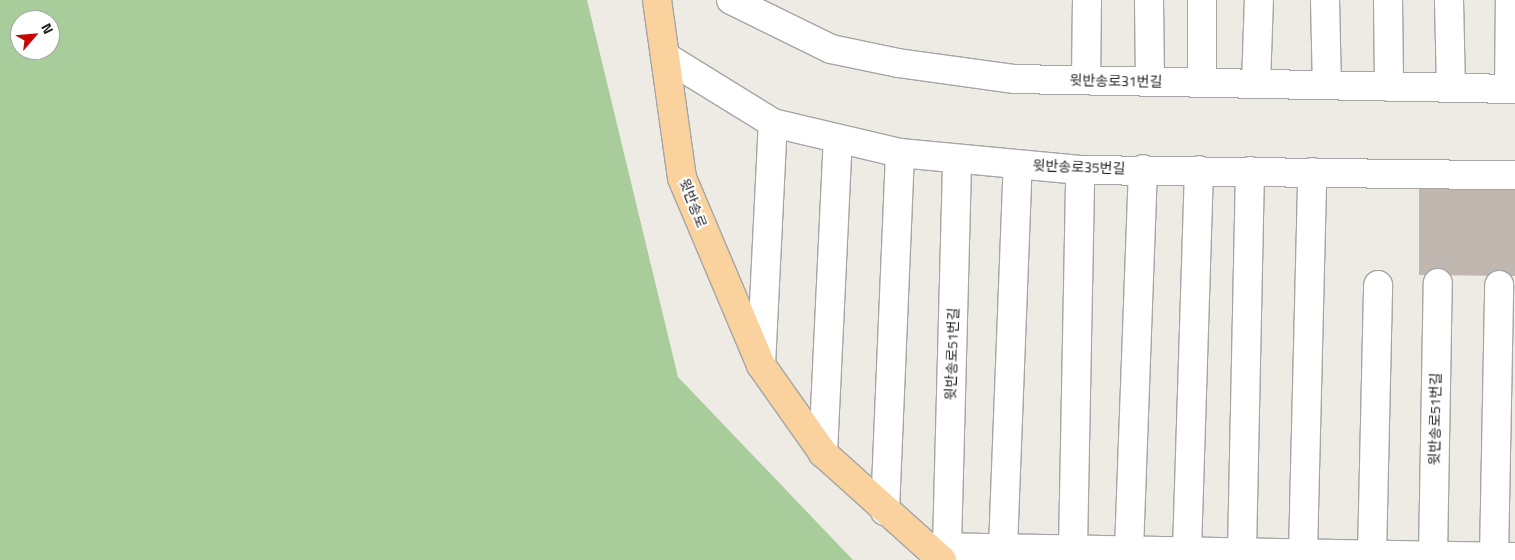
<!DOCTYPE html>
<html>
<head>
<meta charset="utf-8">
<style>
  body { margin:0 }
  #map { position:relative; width:1515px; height:560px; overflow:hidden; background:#eeebe4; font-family:"Titillium Web","Noto Sans KR",sans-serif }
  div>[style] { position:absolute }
  .forest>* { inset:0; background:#a8cd9a }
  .building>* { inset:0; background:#bfb7b0 }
  .roads { filter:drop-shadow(1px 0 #a5a5a5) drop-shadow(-1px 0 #a5a5a5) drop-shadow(0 1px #a5a5a5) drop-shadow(0 -1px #a5a5a5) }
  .minor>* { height:28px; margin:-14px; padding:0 14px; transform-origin:14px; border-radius:14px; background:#fff }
  .major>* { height:28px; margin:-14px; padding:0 14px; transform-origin:14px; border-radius:14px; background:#f9d29e }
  span { translate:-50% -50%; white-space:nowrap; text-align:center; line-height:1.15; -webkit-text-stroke:4px #fff; paint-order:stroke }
  .street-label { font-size:14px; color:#1e1e1e }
  .north { position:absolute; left:10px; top:10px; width:50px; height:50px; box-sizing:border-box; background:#fff; border:1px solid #a5a5a5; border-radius:50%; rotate:63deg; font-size:14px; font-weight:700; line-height:20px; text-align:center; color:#1e1e1e }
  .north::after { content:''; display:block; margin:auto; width:18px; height:22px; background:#c60605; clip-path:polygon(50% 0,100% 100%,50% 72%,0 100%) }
</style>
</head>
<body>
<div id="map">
  <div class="forest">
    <div style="clip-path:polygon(evenodd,0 0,587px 0,678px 377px,853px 560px,0 560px,0 0,20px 20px,50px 20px,50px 50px,20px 50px,20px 20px)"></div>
  </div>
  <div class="building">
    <div style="clip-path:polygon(1419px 186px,1515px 187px,1515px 276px,1419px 275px)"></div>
  </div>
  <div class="roads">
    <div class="minor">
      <div style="left:731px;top:0;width:111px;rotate:26.1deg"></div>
      <div style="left:831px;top:49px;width:68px;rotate:11.8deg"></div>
      <div style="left:898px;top:63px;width:118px;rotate:7.8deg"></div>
      <div style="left:1015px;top:79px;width:500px;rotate:1.15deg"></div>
      <div style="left:1149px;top:0;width:82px;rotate:89.3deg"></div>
      <div style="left:1325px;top:0;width:85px;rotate:88.7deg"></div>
      <div style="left:1388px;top:0;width:87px;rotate:89.3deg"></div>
      <div style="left:1449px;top:0;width:88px;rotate:88.7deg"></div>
      <div style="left:666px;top:57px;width:126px;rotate:31.7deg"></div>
      <div style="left:773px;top:123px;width:130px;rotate:13.3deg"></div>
      <div style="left:900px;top:153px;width:181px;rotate:5.4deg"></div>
      <div style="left:1080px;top:170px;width:435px;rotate:0.7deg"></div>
      <div style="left:1086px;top:80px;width:80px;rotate:-89.3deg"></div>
      <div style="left:1202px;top:83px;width:83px;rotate:-90deg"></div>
      <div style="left:1256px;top:84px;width:84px;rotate:-88deg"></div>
      <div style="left:1509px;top:89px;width:89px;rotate:-89.4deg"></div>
      <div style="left:761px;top:365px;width:242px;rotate:-87.2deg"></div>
      <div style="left:823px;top:453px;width:313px;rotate:-87.3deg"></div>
      <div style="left:885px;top:511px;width:358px;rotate:-87.6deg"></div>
      <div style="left:928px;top:547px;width:587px;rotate:0.98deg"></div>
      <div style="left:947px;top:547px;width:387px;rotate:-88.5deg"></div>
      <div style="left:1003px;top:548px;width:383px;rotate:-87.8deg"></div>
      <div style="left:1129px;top:550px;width:381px;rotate:-87.9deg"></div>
      <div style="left:1187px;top:551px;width:381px;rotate:-88.2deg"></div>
      <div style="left:1242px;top:552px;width:381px;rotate:-88.8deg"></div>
      <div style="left:1303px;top:553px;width:381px;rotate:-88.6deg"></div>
      <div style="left:1372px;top:555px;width:270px;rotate:-88.7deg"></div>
      <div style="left:1433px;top:556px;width:273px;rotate:-89deg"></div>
      <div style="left:1494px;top:557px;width:272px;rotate:-88.9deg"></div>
      <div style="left:1080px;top:560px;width:13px;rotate:-122deg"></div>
      <div style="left:1073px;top:549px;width:379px;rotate:-88.9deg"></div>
    </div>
    <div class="major">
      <div style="left:657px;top:0;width:180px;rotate:82deg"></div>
      <div style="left:682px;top:178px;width:203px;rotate:67.1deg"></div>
      <div style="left:761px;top:365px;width:108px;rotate:54.8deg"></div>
      <div style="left:823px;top:453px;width:160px;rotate:42deg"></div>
    </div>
  </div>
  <div class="street-label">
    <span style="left:1116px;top:81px;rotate:1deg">윗반송로31번길</span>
    <span style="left:1079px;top:167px;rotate:2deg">윗반송로35번길</span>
    <span style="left:693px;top:203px;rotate:69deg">윗반송로</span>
    <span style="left:952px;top:354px;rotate:-88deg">윗반송로51번길</span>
    <span style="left:1435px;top:419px;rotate:-89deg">윗반송로51번길</span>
  </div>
  <div class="north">N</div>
</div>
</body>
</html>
